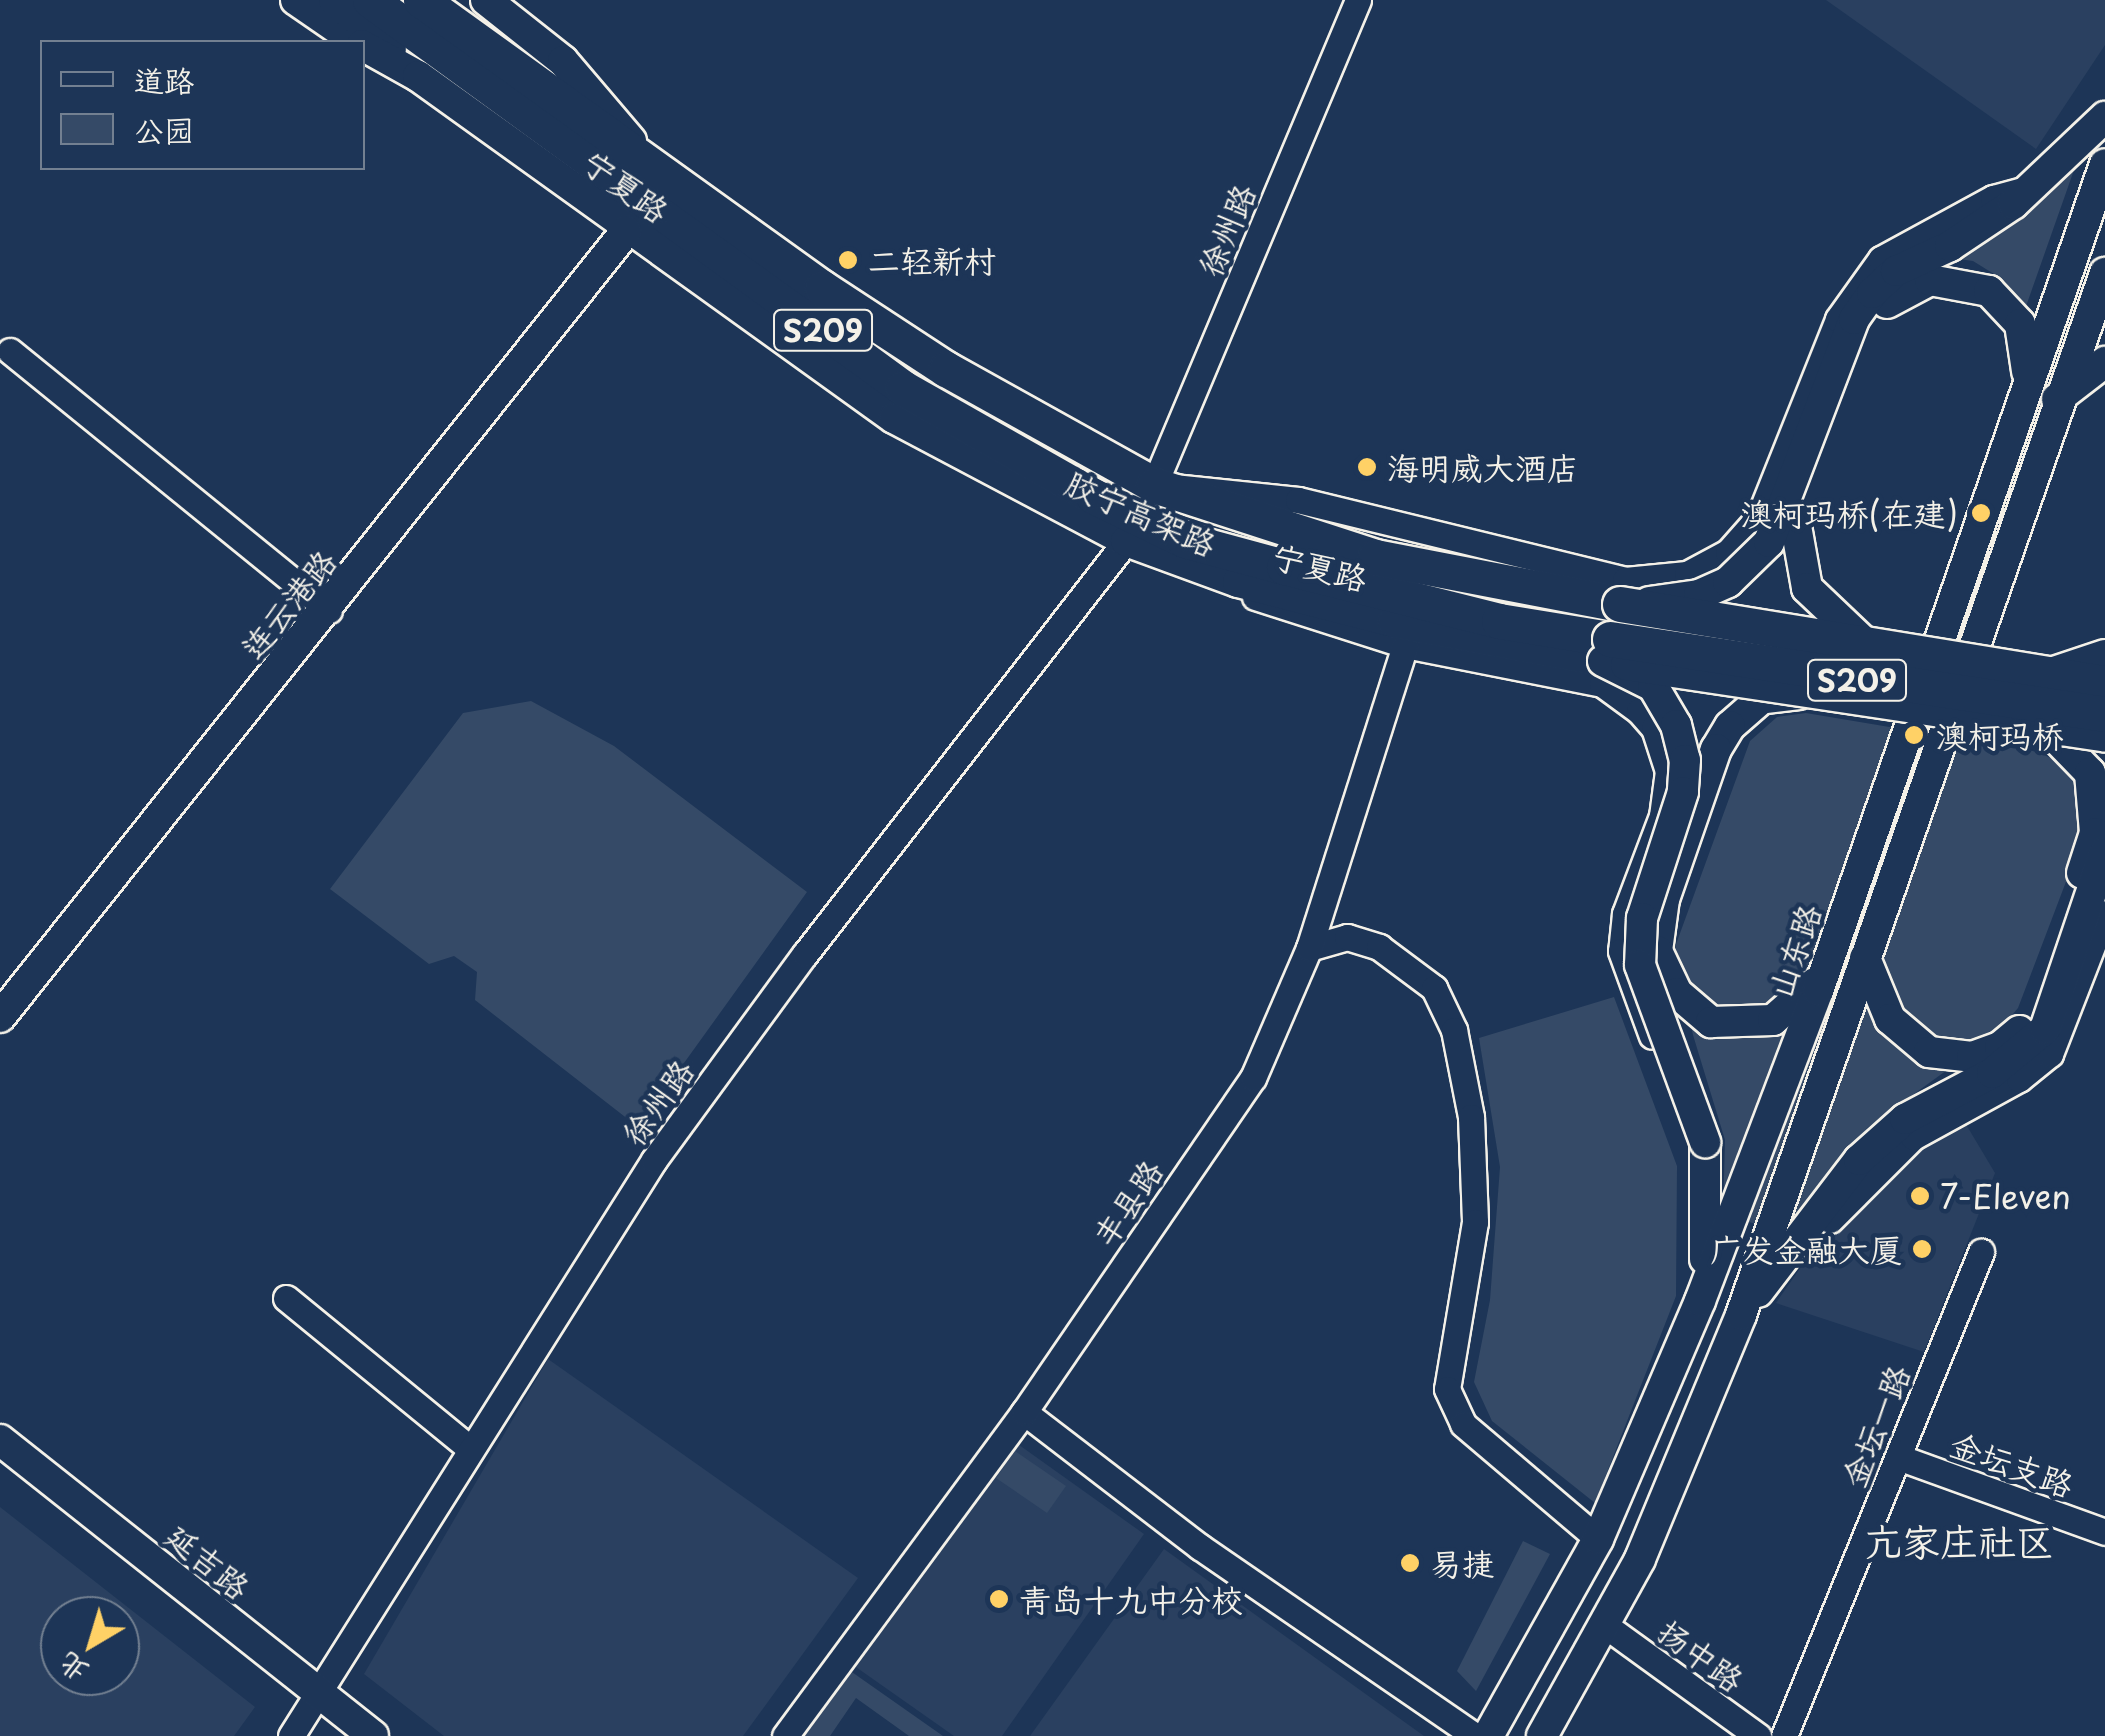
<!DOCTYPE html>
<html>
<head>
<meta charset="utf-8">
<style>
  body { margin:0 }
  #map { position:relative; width:2105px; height:1736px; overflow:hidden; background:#1d3557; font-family:"Playpen Sans","LXGW WenKai TC",sans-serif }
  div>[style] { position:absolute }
  .built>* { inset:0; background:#2a4060 }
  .green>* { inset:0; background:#354a67 }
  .roads { filter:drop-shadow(2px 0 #f4f1e8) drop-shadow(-2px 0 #f4f1e8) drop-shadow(0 2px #f4f1e8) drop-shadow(0 -2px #f4f1e8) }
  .minor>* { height:25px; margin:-12.5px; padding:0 12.5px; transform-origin:12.5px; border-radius:12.5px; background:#1d3557 }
  .major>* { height:30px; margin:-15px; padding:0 15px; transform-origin:15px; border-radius:15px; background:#1d3557 }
  .highway>* { height:35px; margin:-17.5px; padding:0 17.5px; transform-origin:17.5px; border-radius:17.5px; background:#1d3557 }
  .bridges { filter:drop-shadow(2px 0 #f4f1e8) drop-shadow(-2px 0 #f4f1e8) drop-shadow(0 2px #f4f1e8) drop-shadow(0 -2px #f4f1e8) }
  .major-bridge>* { height:30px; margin:-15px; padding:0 15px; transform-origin:15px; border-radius:15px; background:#1d3557 }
  .highway-bridge>* { height:35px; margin:-17.5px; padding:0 17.5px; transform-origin:17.5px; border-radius:17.5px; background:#1d3557 }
  .dots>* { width:28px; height:28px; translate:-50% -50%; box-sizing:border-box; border:5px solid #1d3557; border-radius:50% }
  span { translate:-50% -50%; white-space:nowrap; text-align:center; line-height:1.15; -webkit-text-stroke:9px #1d3557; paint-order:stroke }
  .shield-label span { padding:2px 8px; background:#1d3557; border:2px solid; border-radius:8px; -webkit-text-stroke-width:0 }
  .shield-label { font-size:30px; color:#f4f1e8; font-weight:700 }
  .street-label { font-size:32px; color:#f4f1e8 }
  .poi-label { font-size:32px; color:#f4f1e8 }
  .left { translate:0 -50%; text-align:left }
  .right { translate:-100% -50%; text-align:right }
  .quarter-label { font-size:38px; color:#f4f1e8 }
  .legend { position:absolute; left:40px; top:40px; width:325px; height:130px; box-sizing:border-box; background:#1d3557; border:2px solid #738091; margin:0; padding:12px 18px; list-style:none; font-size:30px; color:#f4f1e8 }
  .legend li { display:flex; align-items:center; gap:20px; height:50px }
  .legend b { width:50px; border:2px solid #738091 }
  .north { position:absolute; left:40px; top:1596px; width:100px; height:100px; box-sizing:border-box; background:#1d3557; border:2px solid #738091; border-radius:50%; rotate:218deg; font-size:28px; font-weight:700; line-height:40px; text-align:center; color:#f4f1e8 }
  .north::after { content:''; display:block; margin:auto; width:35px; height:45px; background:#ffd166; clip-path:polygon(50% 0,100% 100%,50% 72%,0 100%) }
</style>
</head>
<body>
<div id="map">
  <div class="built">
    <div style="clip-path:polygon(1826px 0,2105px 0,2105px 45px,2036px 149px)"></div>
    <div style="clip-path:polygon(1961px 1116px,1995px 1173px,1924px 1352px,1776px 1303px,1841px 1209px,1911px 1142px)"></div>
    <div style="clip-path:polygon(548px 1359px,858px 1578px,743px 1736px,444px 1736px,364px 1674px)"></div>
    <div style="clip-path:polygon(1012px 1440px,1144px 1534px,1002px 1736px,954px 1736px,853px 1665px)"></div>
    <div style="clip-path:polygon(evenodd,0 1507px,255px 1707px,234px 1736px,0 1736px,0 1507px,60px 1616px,120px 1616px,120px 1676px,60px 1676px,60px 1616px)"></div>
    <div style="clip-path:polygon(1164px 1549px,1424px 1736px,1030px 1736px)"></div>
  </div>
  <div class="green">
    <div style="clip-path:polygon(2074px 170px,2024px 312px,1994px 274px,1973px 261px,1944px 257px)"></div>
    <div style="clip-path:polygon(531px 701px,614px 746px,807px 892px,638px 1127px,475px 1000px,477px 972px,454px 956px,429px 964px,330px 889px,463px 713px)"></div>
    <div style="clip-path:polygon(1806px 713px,2038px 752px,2067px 766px,2086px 788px,2086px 829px,2018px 1008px,1994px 1036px,1867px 1128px,1793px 1234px,1723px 1215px,1725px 1140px,1693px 1035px,1675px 947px,1750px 741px,1777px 717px)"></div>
    <div style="clip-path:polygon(1614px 997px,1677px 1166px,1676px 1296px,1595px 1503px,1492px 1421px,1474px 1382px,1490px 1300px,1500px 1167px,1479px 1038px)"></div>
    <div style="clip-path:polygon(1015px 1451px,1066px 1486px,1047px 1513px,996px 1478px)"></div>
    <div style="clip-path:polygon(1523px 1541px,1550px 1554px,1476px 1691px,1457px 1671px)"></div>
    <div style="clip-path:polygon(849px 1670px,943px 1736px,909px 1736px,856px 1698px,830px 1736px,804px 1736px)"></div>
  </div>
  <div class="roads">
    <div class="minor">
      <div style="left:1358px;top:0;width:526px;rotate:112.81deg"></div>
      <div style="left:1154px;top:485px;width:145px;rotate:5.9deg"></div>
      <div style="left:1298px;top:500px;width:337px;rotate:13.7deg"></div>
      <div style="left:1625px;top:580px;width:62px;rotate:-5.5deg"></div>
      <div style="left:1687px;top:574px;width:47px;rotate:-28.2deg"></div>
      <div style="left:1728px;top:552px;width:47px;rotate:-48.5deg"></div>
      <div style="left:1759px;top:517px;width:213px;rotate:-68.2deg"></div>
      <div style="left:1838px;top:319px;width:74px;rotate:-54.4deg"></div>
      <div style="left:1881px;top:259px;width:128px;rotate:-28.6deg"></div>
      <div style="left:1993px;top:198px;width:38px;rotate:-15deg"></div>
      <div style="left:10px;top:351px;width:411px;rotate:39.1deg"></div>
      <div style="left:1255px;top:597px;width:157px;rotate:17.7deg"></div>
      <div style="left:1405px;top:645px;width:201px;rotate:11.2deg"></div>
      <div style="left:1602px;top:684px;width:46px;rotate:36.1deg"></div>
      <div style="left:1639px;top:711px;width:23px;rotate:49deg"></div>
      <div style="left:1654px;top:728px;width:45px;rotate:72deg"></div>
      <div style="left:1668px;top:771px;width:45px;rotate:97.6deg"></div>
      <div style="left:1662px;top:816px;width:105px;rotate:110.7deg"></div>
      <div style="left:1625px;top:914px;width:37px;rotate:96deg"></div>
      <div style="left:1621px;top:951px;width:90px;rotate:70deg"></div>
      <div style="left:1309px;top:948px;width:40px;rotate:-16deg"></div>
      <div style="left:1347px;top:937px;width:34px;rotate:17deg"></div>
      <div style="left:1379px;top:947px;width:69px;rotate:36.7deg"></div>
      <div style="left:1434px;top:988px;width:47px;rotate:64.5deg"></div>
      <div style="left:1454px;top:1030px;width:89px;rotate:78.9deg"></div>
      <div style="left:1471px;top:1117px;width:105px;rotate:87.8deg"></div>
      <div style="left:1475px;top:1222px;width:169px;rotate:99.5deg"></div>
      <div style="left:1447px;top:1389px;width:38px;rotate:65deg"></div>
      <div style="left:1463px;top:1424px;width:177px;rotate:40.4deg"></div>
      <div style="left:1830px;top:1220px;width:117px;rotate:-45deg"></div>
      <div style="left:1913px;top:1137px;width:121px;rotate:-28.7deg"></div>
      <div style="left:2019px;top:1079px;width:40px;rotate:-39deg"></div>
      <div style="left:2050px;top:1054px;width:151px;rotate:-68.7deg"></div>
      <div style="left:286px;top:1298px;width:237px;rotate:39.3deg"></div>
      <div style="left:1024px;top:1412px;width:222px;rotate:37.5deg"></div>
      <div style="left:1200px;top:1547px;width:334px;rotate:34.5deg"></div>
      <div style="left:1898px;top:1457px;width:220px;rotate:19.9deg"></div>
      <div style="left:1606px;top:1626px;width:188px;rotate:35.9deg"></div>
      <div style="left:291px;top:1736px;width:681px;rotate:-57.78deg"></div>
      <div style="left:654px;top:1160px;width:255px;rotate:-53.8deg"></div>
      <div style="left:805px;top:954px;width:523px;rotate:-52.14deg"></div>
      <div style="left:785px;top:1736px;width:403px;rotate:-53.6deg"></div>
      <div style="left:1024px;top:1412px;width:405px;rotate:-55.6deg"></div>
      <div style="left:1253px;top:1078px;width:142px;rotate:-66.7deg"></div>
      <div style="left:1309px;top:948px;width:318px;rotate:-72.4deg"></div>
      <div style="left:1784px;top:1736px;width:523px;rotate:-67.85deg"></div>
    </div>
    <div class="major">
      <div style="left:296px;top:0;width:74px;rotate:34.5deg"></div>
      <div style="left:334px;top:0;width:75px;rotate:40.7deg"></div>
      <div style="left:486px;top:0;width:98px;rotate:38.4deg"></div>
      <div style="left:563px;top:61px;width:105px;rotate:49.6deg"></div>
      <div style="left:362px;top:45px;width:64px;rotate:29deg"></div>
      <div style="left:418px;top:76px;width:586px;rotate:35.7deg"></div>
      <div style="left:894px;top:418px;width:263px;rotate:27.9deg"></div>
      <div style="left:1126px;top:541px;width:119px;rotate:20.1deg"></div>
      <div style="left:1238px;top:582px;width:160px;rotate:14.5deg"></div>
      <div style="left:1393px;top:622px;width:214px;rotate:10.5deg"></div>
      <div style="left:1887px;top:303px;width:49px;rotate:-28.1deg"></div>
      <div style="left:1930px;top:280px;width:60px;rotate:10.6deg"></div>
      <div style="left:1989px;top:291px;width:45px;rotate:46.8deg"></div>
      <div style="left:2020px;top:324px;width:48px;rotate:81.5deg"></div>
      <div style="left:2057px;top:399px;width:61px;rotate:-37.6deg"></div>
      <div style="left:1777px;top:521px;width:216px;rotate:-69.1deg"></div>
      <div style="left:1854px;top:319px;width:32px;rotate:-55deg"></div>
      <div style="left:1872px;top:293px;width:33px;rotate:-43deg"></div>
      <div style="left:1896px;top:271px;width:60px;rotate:-24.8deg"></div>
      <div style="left:1950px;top:246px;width:76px;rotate:-33.7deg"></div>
      <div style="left:2013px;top:204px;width:127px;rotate:-43.4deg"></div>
      <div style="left:1799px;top:694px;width:38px;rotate:173deg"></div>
      <div style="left:1761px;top:699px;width:41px;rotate:138.9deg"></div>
      <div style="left:1730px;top:726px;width:27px;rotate:121deg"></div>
      <div style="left:1716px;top:749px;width:159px;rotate:109.1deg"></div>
      <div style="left:1664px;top:899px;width:52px;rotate:97.7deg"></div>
      <div style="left:1657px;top:951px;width:47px;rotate:64.5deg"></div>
      <div style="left:1677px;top:993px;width:45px;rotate:40.5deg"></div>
      <div style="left:1711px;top:1022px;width:62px;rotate:-1.8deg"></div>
      <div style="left:1773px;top:1020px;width:56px;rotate:-41.4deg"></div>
      <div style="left:2030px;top:728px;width:30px;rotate:23deg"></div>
      <div style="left:2058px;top:740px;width:46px;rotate:45.9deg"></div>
      <div style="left:2090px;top:773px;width:60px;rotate:85.2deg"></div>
      <div style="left:2095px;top:833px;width:42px;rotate:108deg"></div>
      <div style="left:1865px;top:958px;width:66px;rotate:67.7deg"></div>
      <div style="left:1890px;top:1019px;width:51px;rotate:40.2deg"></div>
      <div style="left:1929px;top:1052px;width:43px;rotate:6.6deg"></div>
      <div style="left:1972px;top:1057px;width:30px;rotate:-20deg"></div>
      <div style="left:2000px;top:1047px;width:25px;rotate:-40deg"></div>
      <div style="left:0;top:1017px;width:1005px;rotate:-51.46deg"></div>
      <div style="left:1705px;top:1259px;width:117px;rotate:-90deg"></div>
      <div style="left:1758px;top:1292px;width:166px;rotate:-52.6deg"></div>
      <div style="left:1859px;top:1160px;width:62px;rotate:-41.7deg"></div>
      <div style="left:1905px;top:1119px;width:98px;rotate:-27.9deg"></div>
      <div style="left:1992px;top:1073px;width:69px;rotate:-39.7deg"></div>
      <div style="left:2045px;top:1029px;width:187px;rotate:-71.3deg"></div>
      <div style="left:0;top:1440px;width:476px;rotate:38.4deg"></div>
      <div style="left:1488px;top:1736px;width:226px;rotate:-60.8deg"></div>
      <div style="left:1598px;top:1539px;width:259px;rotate:-66.8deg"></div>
      <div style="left:1700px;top:1301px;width:332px;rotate:-69.2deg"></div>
      <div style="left:1818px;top:991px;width:875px;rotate:-70.86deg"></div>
      <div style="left:1542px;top:1736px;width:202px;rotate:-61deg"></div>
      <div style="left:1640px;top:1559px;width:264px;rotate:-67.5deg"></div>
      <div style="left:1741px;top:1315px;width:1104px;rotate:-70.74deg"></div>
    </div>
    <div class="highway">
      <div style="left:370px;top:0;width:659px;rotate:36.05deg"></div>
      <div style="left:903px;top:388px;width:219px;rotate:29.6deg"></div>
      <div style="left:1093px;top:496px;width:101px;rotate:25.8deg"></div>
      <div style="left:1184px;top:540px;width:104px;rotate:15.1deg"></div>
      <div style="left:1284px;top:567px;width:222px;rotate:14.1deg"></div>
      <div style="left:1499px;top:621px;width:112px;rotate:9.2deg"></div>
      <div style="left:421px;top:0;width:494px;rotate:35.7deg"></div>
      <div style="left:822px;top:288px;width:148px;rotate:33.2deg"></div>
      <div style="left:946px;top:369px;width:238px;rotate:29.1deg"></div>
      <div style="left:1154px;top:485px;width:232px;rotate:18deg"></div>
      <div style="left:1375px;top:557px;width:249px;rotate:10.9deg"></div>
    </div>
  </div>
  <div class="bridges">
    <div class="major-bridge">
      <div style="left:1796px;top:526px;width:63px;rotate:79.9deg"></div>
      <div style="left:1807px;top:588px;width:79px;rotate:43.5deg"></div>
      <div style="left:1649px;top:602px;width:50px;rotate:-8deg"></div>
      <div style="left:1699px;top:595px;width:32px;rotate:-24deg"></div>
      <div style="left:1728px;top:582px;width:57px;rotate:-44.3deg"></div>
      <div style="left:1769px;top:542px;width:22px;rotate:-69deg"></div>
      <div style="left:1603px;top:661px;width:56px;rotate:26.6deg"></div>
      <div style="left:1653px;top:686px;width:45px;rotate:59.5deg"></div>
      <div style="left:1676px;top:725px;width:36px;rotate:76deg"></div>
      <div style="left:1685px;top:760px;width:32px;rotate:94deg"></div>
      <div style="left:1683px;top:792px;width:133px;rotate:108deg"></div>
      <div style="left:1642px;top:918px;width:47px;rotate:92.4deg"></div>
      <div style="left:1640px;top:965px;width:189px;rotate:69.8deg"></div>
      <div style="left:1626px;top:665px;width:484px;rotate:8.5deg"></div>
      <div style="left:2048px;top:674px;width:60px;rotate:-18.4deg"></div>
    </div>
    <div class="highway-bridge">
      <div style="left:1620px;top:604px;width:491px;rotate:9.3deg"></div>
      <div style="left:1610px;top:639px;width:501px;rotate:8.62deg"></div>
    </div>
  </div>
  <div class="dots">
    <div style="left:848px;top:260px;background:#ffd166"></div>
    <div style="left:1367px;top:467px;background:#ffd166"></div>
    <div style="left:1981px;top:513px;background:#ffd166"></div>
    <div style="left:1914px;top:735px;background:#ffd166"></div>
    <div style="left:1920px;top:1196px;background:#ffd166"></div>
    <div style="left:1922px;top:1249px;background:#ffd166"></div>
    <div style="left:1410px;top:1563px;background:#ffd166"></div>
    <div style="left:999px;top:1599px;background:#ffd166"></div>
  </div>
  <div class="shield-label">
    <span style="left:823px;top:330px">S209</span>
    <span style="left:1857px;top:680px">S209</span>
  </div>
  <div class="street-label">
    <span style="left:626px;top:186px;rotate:36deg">宁夏路</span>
    <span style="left:1226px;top:230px;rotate:-67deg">徐州路</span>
    <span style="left:1141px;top:513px;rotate:24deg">胶宁高架路</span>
    <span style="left:1320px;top:567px;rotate:15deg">宁夏路</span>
    <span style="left:288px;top:604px;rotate:-51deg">连云港路</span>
    <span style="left:1794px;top:951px;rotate:-71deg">山东路</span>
    <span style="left:657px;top:1102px;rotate:-54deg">徐州路</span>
    <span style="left:1127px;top:1203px;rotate:-56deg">丰县路</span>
    <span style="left:1875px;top:1426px;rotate:-68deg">金坛一路</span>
    <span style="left:2012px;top:1464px;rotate:20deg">金坛支路</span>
    <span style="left:208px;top:1561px;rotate:39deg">延吉路</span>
    <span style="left:1701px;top:1655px;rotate:36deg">扬中路</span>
  </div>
  <div class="poi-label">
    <span class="left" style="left:868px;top:260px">二轻新村</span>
    <span class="left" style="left:1387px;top:467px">海明威大酒店</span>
    <span class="right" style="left:1958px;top:513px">澳柯玛桥(在建)</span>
    <span class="left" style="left:1936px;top:735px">澳柯玛桥</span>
    <span class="left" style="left:1940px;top:1196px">7-Eleven</span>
    <span class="right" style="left:1902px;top:1249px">广发金融大厦</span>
    <span class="left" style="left:1430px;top:1563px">易捷</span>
    <span class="left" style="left:1019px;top:1599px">青岛十九中分校</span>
  </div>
  <div class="quarter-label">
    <span style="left:1959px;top:1541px">亢家庄社区</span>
  </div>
  <ul class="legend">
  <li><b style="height:12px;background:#1d3557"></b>道路</li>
  <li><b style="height:28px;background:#354a67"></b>公园</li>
  </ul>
  <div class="north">北</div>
</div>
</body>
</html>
